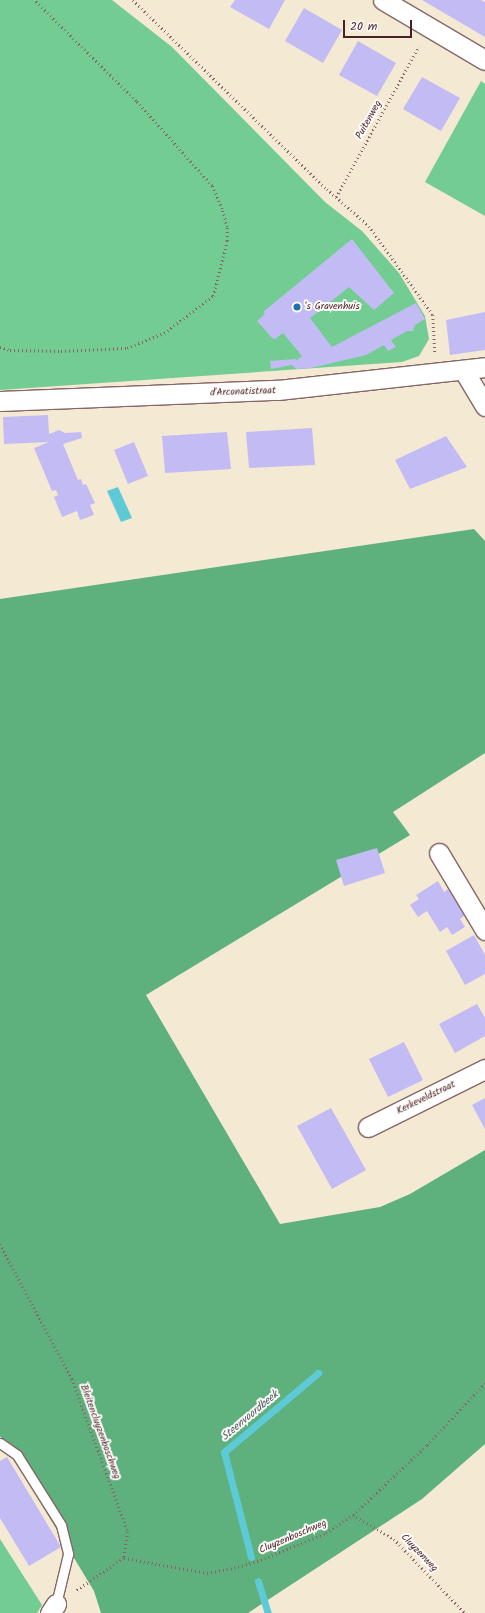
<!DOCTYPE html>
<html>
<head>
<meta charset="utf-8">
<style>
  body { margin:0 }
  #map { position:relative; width:485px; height:1613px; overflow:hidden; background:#f4e9d3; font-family:Kalam,sans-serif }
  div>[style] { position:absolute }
  .green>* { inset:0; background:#73cd93 }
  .forest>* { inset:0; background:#5eb07d }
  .water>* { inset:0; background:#5ecad6 }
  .stream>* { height:7px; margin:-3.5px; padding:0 3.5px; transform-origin:3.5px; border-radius:3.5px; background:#5ecad6 }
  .building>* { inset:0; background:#c3bbf4 }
  .path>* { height:2.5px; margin-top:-1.25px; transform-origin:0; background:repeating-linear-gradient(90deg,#866666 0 1px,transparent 0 4px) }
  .roads { filter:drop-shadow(1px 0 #866666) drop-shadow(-1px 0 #866666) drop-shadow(0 1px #866666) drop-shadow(0 -1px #866666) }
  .service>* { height:9px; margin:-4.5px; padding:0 4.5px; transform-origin:4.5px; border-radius:4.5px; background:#fff }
  .minor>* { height:19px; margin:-9.5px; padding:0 9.5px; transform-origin:9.5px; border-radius:9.5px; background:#fff }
  .dots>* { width:11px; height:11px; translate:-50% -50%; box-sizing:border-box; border:2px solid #fdfcf7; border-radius:50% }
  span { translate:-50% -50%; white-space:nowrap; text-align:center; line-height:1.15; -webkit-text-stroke:4px #fdfcf7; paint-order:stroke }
  .street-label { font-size:10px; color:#4a1f2b }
  .poi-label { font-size:10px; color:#4a1f2b }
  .left { translate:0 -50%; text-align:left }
  .water-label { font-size:11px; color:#515b67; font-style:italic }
  .scale { position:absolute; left:343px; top:20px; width:69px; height:18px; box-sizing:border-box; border:2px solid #4a1f2b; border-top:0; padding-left:5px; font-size:12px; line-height:14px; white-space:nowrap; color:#4a1f2b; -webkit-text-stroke:3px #fdfcf7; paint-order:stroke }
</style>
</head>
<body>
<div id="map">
  <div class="green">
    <div style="clip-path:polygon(0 0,112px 0,172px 47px,325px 202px,362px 231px,399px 273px,425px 316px,429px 339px,419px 356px,402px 362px,0 390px)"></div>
    <div style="clip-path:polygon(481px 81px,485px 84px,485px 216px,425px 182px)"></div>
    <div style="clip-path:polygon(0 1539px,42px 1605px,37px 1613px,0 1613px)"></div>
  </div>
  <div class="forest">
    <div style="clip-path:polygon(474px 529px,485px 541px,485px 753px,393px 812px,410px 835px,146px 995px,280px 1224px,380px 1207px,410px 1194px,485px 1150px,485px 1444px,422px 1499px,248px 1613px,101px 1613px,94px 1591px,0 1436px,0 599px)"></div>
  </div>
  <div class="water">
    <div style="clip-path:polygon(118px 487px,132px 518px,121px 522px,107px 491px)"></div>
  </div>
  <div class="stream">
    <div style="left:251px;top:1557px;width:108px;rotate:-104.4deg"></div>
    <div style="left:224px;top:1452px;width:123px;rotate:-40deg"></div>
    <div style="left:258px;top:1581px;width:34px;rotate:73deg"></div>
  </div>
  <div class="building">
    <div style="clip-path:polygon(235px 0,285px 0,269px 29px,230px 7px)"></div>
    <div style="clip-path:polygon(422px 0,481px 0,485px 2px,485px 37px)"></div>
    <div style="clip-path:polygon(304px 8px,342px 30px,323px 63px,285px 41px)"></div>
    <div style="clip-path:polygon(358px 41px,396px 63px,377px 96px,339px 75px)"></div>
    <div style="clip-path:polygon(422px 77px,460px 98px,441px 131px,403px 109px)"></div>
    <div style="clip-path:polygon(352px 239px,394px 293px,374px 310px,349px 287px,310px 318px,332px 347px,416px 303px,425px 319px,415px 325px,413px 331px,407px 331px,391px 340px,396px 347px,388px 351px,384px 345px,366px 355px,311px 368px,296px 369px,292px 365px,271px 369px,270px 361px,296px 359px,296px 361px,302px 356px,283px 333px,275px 339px,272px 338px,257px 321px,265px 314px,263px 312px)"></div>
    <div style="clip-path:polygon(485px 312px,485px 350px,450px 355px,446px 320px)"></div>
    <div style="clip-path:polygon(48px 415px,49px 434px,59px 430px,65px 433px,81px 432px,82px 438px,63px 444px,78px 480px,81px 479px,83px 485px,86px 484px,95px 503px,90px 505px,94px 515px,80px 520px,77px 511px,62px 517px,54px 497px,58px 495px,56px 490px,52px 491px,34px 448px,49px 442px,4px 444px,3px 417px)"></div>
    <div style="clip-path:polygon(312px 428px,315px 465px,249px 468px,246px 432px)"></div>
    <div style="clip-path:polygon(227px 432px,231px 469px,165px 473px,162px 436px)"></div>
    <div style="clip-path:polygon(446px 436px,467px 467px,410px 489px,395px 460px)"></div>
    <div style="clip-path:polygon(134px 442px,148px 476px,128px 484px,114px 450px)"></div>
    <div style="clip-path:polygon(377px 848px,385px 873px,344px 886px,336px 860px)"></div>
    <div style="clip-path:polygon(438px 881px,444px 892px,448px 889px,465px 915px,460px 919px,465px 927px,452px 935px,447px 927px,440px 932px,427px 911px,418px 917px,410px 905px,419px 899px,416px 895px)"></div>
    <div style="clip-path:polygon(474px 935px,485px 955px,485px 974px,465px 985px,446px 951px)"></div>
    <div style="clip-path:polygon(477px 1004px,485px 1018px,485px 1036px,455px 1053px,439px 1024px)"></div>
    <div style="clip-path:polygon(404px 1042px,423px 1080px,388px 1097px,369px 1059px)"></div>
    <div style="clip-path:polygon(485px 1098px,485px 1129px,472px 1105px)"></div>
    <div style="clip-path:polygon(331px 1108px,366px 1170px,332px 1189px,297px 1126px)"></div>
    <div style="clip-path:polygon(7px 1457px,61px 1547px,29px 1566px,0 1518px,0 1461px)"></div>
  </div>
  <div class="path">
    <div style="left:133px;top:0;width:271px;rotate:44.3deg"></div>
    <div style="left:327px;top:189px;width:56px;rotate:41.4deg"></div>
    <div style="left:369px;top:226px;width:110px;rotate:54.3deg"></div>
    <div style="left:433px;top:315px;width:37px;rotate:87deg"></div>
    <div style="left:336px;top:197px;width:172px;rotate:-61.2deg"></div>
    <div style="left:0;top:347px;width:10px;rotate:17deg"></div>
    <div style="left:10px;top:350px;width:51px;rotate:1.1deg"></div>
    <div style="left:61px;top:351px;width:66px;rotate:-2.6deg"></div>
    <div style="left:127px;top:348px;width:40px;rotate:-22deg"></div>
    <div style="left:164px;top:333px;width:61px;rotate:-37.1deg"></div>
    <div style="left:213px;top:296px;width:57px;rotate:-75.7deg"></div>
    <div style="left:227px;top:241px;width:14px;rotate:-90deg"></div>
    <div style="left:227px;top:227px;width:19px;rotate:-106deg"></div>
    <div style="left:222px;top:209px;width:25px;rotate:-113deg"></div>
    <div style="left:212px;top:186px;width:114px;rotate:-131.8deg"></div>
    <div style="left:136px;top:101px;width:144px;rotate:-135.3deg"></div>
    <div style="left:0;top:1244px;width:153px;rotate:61.9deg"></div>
    <div style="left:72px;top:1379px;width:163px;rotate:69.9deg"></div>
    <div style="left:128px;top:1532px;width:26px;rotate:99deg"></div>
    <div style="left:124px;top:1558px;width:58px;rotate:145.5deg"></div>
    <div style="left:353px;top:1515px;width:48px;rotate:30.3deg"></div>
    <div style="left:394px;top:1539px;width:103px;rotate:46.2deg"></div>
    <div style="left:124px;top:1558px;width:84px;rotate:10.2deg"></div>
    <div style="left:207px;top:1573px;width:32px;rotate:-11deg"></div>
    <div style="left:238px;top:1567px;width:32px;rotate:-18deg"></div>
    <div style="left:268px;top:1557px;width:63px;rotate:-22.5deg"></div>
    <div style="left:326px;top:1533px;width:32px;rotate:-34deg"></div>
    <div style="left:353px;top:1515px;width:102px;rotate:-43.4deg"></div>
    <div style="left:427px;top:1445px;width:85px;rotate:-46.9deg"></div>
  </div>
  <div class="roads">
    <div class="service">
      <div style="left:0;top:1443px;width:21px;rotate:35deg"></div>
      <div style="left:17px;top:1455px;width:83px;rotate:57.8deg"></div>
      <div style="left:61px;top:1525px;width:30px;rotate:76deg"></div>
      <div style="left:68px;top:1554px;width:51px;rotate:103.5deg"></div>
    </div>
    <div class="minor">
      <div style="left:383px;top:0;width:118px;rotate:30.5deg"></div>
      <div style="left:464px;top:371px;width:41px;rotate:59deg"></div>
      <div style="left:0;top:401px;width:278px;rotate:-2.3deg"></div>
      <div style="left:278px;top:390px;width:208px;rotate:-6.3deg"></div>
      <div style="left:439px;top:853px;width:90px;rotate:59.1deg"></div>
      <div style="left:368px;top:1127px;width:131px;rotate:-26.4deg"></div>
      <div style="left:50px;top:1613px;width:11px;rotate:-56deg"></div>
    </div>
  </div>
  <div class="dots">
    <div style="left:297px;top:307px;background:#1f6fb2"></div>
  </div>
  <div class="street-label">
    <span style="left:369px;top:120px;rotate:-61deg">Puitenweg</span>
    <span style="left:243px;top:392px;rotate:-2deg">d'Arconatistraat</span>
    <span style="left:426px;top:1098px;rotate:-26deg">Kerkeveldstraat</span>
    <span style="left:100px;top:1432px;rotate:70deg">Bleitencluyzenboschweg</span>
    <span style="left:293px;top:1537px;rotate:-23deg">Cluyzenboschweg</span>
    <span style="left:419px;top:1553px;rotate:46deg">Cluyzenweg</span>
  </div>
  <div class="poi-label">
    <span class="left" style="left:305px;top:307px">'s Gravenhuis</span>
  </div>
  <div class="water-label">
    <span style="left:250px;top:1416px;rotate:-40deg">Steenvoordbeek</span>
  </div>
  <div class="scale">20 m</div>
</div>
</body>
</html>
